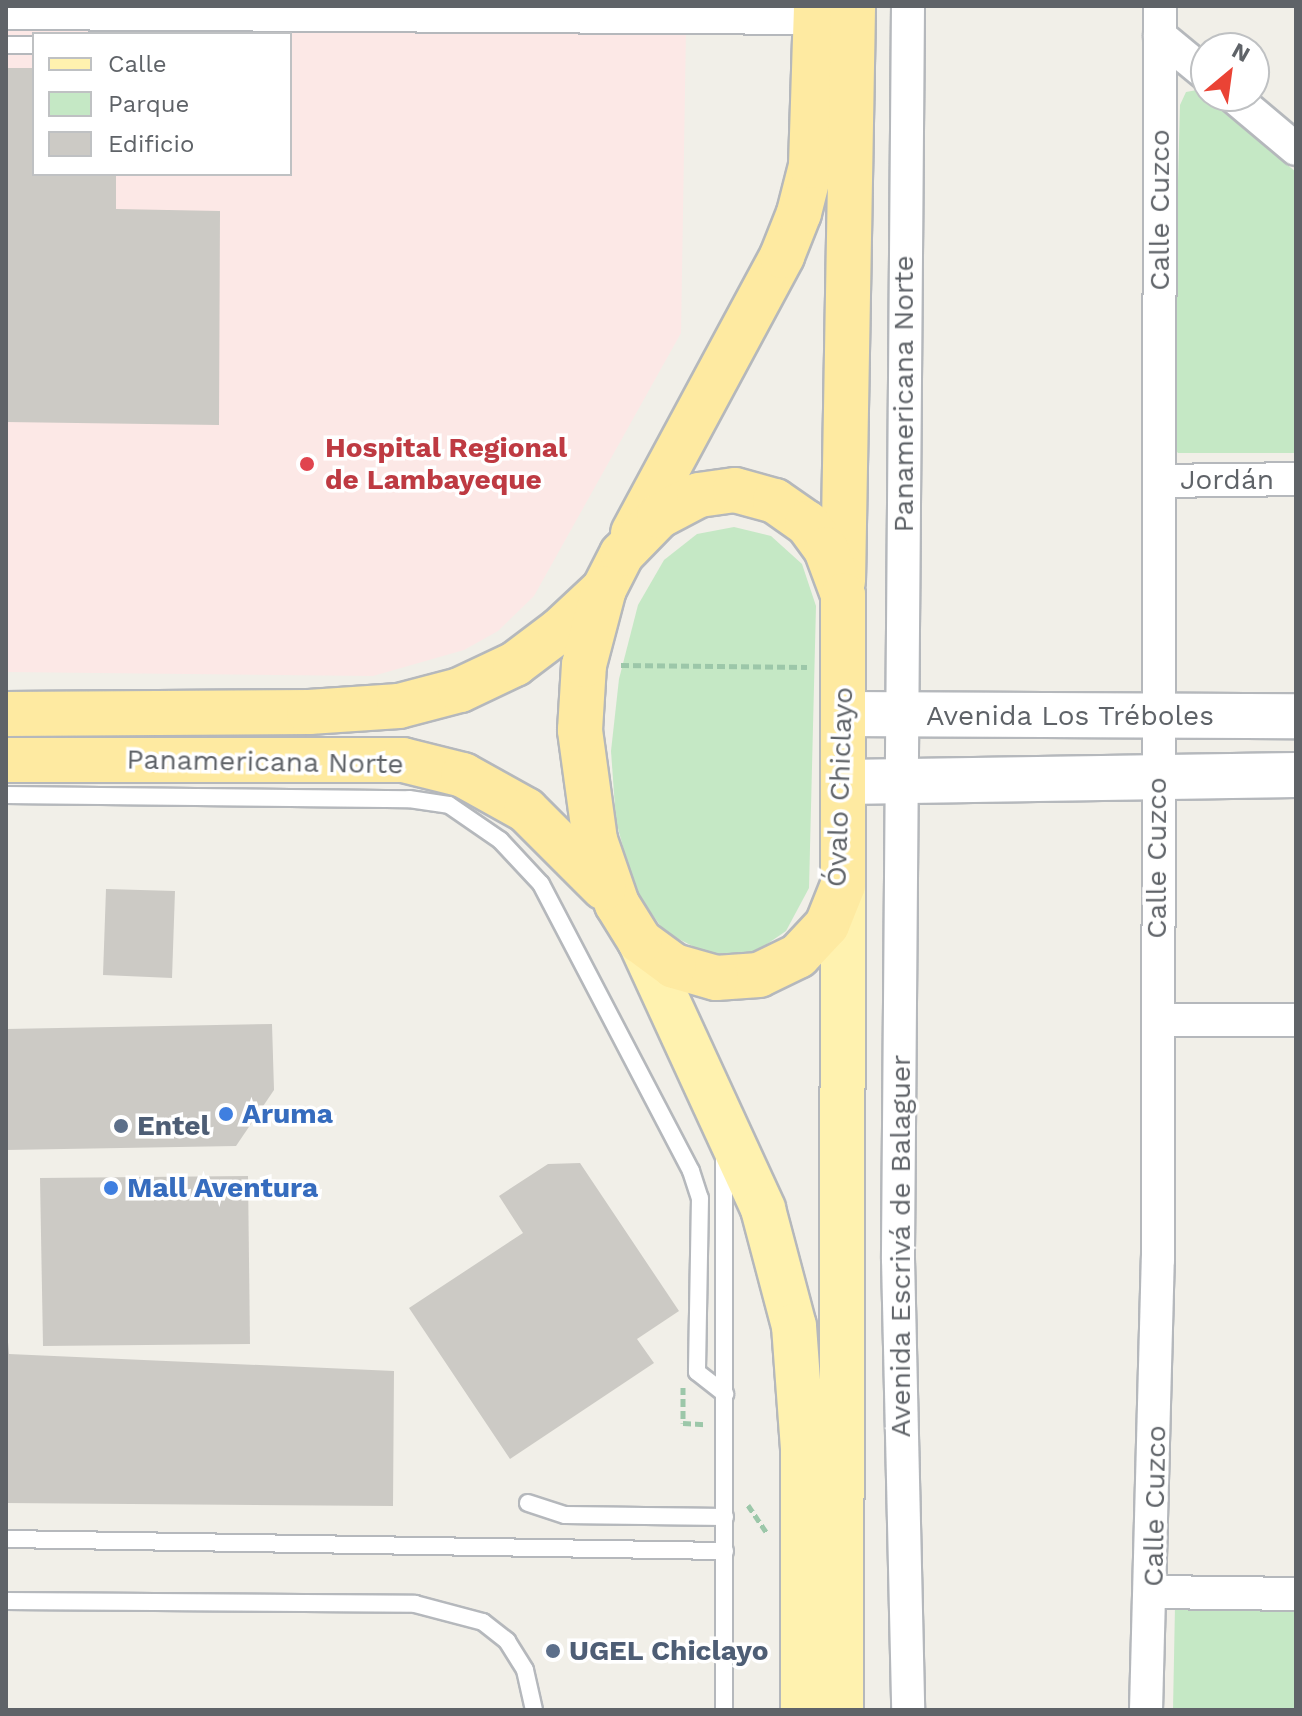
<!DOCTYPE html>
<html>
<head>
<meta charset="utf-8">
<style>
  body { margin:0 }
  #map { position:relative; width:1302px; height:1716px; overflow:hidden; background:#f1efe8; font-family:"Work Sans",sans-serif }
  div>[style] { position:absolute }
  .medical>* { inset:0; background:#fce8e6 }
  .green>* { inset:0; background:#c5e8c5 }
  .building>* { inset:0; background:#cccac5 }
  .path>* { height:5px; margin-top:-2.5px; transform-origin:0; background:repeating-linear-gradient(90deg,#9cc7a9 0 8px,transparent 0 12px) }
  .roads { filter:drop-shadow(2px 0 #b5b8bc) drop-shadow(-2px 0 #b5b8bc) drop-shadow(0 2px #b5b8bc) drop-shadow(0 -2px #b5b8bc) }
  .service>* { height:16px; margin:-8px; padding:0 8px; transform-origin:8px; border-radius:8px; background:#fff }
  .minor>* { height:32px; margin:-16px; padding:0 16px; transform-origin:16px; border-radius:16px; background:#fff }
  .secondary>* { height:44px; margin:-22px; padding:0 22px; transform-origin:22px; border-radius:22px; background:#fff }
  .primary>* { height:44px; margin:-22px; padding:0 22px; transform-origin:22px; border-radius:22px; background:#fff2af }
  .trunk>* { height:44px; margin:-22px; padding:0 22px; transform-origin:22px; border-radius:22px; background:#feeaa1 }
  .dots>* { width:22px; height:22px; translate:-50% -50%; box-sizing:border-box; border:4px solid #fff; border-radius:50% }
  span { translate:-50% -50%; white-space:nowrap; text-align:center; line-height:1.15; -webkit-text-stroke:7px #fff; paint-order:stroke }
  .street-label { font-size:28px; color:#5f6368 }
  .health-label { font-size:28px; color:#be3a42; font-weight:700 }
  .left { translate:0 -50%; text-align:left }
  .shop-label { font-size:28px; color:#366cbe; font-weight:700 }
  .service-label { font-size:28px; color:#4e5e75; font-weight:700 }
  .frame { position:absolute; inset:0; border:8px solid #5f6368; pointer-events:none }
  .legend { position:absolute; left:32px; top:32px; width:260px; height:144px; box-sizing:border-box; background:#fff; border:2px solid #bfc1c3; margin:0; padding:10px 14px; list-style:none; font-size:24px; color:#5f6368 }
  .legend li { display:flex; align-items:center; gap:16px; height:40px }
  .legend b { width:40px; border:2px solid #bfc1c3 }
  .north { position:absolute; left:1190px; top:32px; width:80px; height:80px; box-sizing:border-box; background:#fff; border:2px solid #bfc1c3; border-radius:50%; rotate:29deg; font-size:22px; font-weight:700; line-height:32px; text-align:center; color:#5f6368 }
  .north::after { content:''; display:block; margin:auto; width:28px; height:36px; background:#ea4335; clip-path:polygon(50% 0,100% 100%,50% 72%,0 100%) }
</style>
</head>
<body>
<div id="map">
  <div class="medical">
    <div style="clip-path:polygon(evenodd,6px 24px,686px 29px,681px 333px,534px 596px,498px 631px,464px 650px,373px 676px,6px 672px,6px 24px,34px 34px,290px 34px,290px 174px,34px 174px,34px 34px)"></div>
  </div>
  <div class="green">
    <div style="clip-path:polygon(1197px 90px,1296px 172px,1296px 453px,1178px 453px,1171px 445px,1180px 105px,1186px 92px)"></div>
    <div style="clip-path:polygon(734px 527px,771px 536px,802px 564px,816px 606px,809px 888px,786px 931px,751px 955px,706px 953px,665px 932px,635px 891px,616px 821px,611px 751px,619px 679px,638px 605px,664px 560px,697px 534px)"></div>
    <div style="clip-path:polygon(1175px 1606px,1296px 1606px,1296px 1710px,1173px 1710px)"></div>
  </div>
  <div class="building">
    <div style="clip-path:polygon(6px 68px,34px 68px,34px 174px,116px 174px,116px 209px,220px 211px,219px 425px,6px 422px)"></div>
    <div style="clip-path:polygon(106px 889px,175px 891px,172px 978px,103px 975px)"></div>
    <div style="clip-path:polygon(272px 1024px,274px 1090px,236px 1146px,6px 1150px,6px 1029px)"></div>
    <div style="clip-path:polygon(580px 1163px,679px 1311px,637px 1339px,654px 1363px,510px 1459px,409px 1308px,523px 1233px,499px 1196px,548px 1164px)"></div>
    <div style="clip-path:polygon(248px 1176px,250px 1344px,43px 1346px,40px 1178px)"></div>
    <div style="clip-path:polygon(6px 1318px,9px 1354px,394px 1371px,393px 1506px,6px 1503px)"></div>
  </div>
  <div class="path">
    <div style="left:621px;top:665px;width:186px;rotate:0.6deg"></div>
    <div style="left:683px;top:1387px;width:36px;rotate:90deg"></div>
    <div style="left:683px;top:1423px;width:22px;rotate:3deg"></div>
    <div style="left:748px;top:1505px;width:34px;rotate:56deg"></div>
  </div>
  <div class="roads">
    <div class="service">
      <div style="left:6px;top:45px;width:28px"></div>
      <div style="left:6px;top:795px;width:403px;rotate:0.6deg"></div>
      <div style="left:409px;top:799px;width:40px;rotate:8.5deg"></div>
      <div style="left:449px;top:805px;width:62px;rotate:34.5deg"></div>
      <div style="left:500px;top:840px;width:60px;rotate:47deg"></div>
      <div style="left:541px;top:884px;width:324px;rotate:62.4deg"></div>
      <div style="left:691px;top:1171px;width:28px;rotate:72deg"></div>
      <div style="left:700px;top:1198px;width:174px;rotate:91deg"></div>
      <div style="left:697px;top:1372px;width:36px;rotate:38deg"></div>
      <div style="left:528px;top:1503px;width:39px;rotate:18deg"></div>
      <div style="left:565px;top:1515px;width:160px;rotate:0.7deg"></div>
      <div style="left:6px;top:1539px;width:719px;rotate:0.96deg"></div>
      <div style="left:6px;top:1601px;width:409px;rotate:0.4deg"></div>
      <div style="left:415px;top:1604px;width:70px;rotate:14.8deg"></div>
      <div style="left:483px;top:1622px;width:31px;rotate:38deg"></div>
      <div style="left:507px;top:1641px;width:34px;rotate:58deg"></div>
      <div style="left:525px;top:1670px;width:41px;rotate:77.3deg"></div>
      <div style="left:724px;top:1710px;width:554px;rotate:-90deg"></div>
    </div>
    <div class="minor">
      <div style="left:908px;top:6px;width:1253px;rotate:90.46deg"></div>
      <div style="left:898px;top:1259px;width:451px;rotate:88.7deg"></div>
      <div style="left:6px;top:13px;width:810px;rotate:0.35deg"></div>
      <div style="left:1160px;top:36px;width:60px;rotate:39.6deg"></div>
      <div style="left:1233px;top:96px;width:82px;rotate:40.1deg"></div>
      <div style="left:1159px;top:481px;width:137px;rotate:-0.8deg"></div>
      <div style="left:1158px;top:1020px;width:138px"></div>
      <div style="left:1154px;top:1592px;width:142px;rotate:0.8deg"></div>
      <div style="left:1146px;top:1710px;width:450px;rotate:-88.5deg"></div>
      <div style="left:1158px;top:1260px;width:1254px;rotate:-89.91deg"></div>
    </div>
    <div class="secondary">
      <div style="left:843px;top:714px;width:453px;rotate:0.3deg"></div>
      <div style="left:844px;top:782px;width:452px;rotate:-0.9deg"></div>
    </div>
    <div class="primary">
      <div style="left:640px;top:941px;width:295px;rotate:65.3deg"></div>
      <div style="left:763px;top:1209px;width:121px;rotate:75.2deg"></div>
      <div style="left:794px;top:1326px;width:123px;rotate:85.8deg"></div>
      <div style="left:803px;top:1449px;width:261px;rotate:90deg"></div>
      <div style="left:841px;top:1710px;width:825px;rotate:-89.86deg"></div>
    </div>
    <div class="trunk">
      <div style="left:633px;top:533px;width:315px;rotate:-61.7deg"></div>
      <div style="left:782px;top:256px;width:46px;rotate:-68.4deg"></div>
      <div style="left:799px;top:213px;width:49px;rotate:-75.7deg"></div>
      <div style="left:811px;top:166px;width:160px;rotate:-88.2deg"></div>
      <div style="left:843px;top:581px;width:575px;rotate:-89deg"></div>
      <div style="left:6px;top:714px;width:303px;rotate:-0.4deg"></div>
      <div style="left:309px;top:712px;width:90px;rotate:-3.8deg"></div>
      <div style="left:399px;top:706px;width:63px;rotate:-14.7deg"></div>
      <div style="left:460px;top:690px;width:61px;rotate:-25.3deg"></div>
      <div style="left:515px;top:664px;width:56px;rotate:-37.1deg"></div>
      <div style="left:560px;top:630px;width:60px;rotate:-43deg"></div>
      <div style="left:604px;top:589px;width:39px;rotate:-63deg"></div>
      <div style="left:622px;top:554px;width:53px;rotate:-45.8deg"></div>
      <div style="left:659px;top:516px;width:45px;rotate:-27.7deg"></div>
      <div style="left:699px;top:495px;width:36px;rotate:-8deg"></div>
      <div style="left:735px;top:490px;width:41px;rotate:15.4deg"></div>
      <div style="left:775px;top:501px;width:39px;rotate:35deg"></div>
      <div style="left:807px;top:523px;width:32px;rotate:54deg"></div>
      <div style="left:826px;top:549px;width:49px;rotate:69.7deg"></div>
      <div style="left:843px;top:595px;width:290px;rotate:90deg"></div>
      <div style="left:843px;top:885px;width:43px;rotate:111.8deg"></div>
      <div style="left:827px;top:925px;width:42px;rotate:133.1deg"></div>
      <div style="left:798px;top:956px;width:43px;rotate:154deg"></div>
      <div style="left:759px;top:975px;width:43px;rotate:176deg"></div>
      <div style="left:716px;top:978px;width:44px;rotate:-164.1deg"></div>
      <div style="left:674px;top:966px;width:42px;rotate:-143.7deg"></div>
      <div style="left:640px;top:941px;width:44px;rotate:-121.9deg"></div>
      <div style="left:617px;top:904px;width:68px;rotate:-109deg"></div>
      <div style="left:595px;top:840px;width:111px;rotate:-97.8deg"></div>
      <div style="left:580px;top:730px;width:65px;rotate:-86.5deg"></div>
      <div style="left:584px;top:665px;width:79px;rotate:-75.3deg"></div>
      <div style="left:6px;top:760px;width:397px"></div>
      <div style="left:403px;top:760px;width:62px;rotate:14deg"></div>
      <div style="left:463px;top:775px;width:72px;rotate:29.1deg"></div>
      <div style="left:526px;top:810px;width:110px;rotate:45deg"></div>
    </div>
  </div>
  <div class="dots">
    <div style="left:307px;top:464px;background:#e0444e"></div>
    <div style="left:226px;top:1114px;background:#3f7fe0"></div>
    <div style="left:121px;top:1126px;background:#5c6f8a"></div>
    <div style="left:111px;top:1188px;background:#3f7fe0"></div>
    <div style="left:553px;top:1651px;background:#5c6f8a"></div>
  </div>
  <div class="street-label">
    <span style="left:1160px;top:210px;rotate:-90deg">Calle Cuzco</span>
    <span style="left:904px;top:394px;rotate:-90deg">Panamericana Norte</span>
    <span style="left:1227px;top:480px">Jordán</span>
    <span style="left:1070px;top:716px">Avenida Los Tréboles</span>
    <span style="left:265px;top:762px;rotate:1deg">Panamericana Norte</span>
    <span style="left:840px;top:787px;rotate:-88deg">Óvalo Chiclayo</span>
    <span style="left:1157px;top:858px;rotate:-90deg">Calle Cuzco</span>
    <span style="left:901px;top:1246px;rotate:-90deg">Avenida Escrivá de Balaguer</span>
    <span style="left:1155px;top:1506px;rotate:-89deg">Calle Cuzco</span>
  </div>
  <div class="health-label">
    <span class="left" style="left:325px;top:464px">Hospital Regional<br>de Lambayeque</span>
  </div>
  <div class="shop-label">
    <span class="left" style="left:242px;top:1114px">Aruma</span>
    <span class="left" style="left:127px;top:1188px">Mall Aventura</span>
  </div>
  <div class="service-label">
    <span class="left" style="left:137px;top:1126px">Entel</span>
    <span class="left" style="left:569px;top:1651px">UGEL Chiclayo</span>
  </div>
  <div class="frame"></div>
  <ul class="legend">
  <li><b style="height:10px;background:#fff2af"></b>Calle</li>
  <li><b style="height:22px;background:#c5e8c5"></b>Parque</li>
  <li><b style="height:22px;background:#cccac5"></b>Edificio</li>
  </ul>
  <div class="north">N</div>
</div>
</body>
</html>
